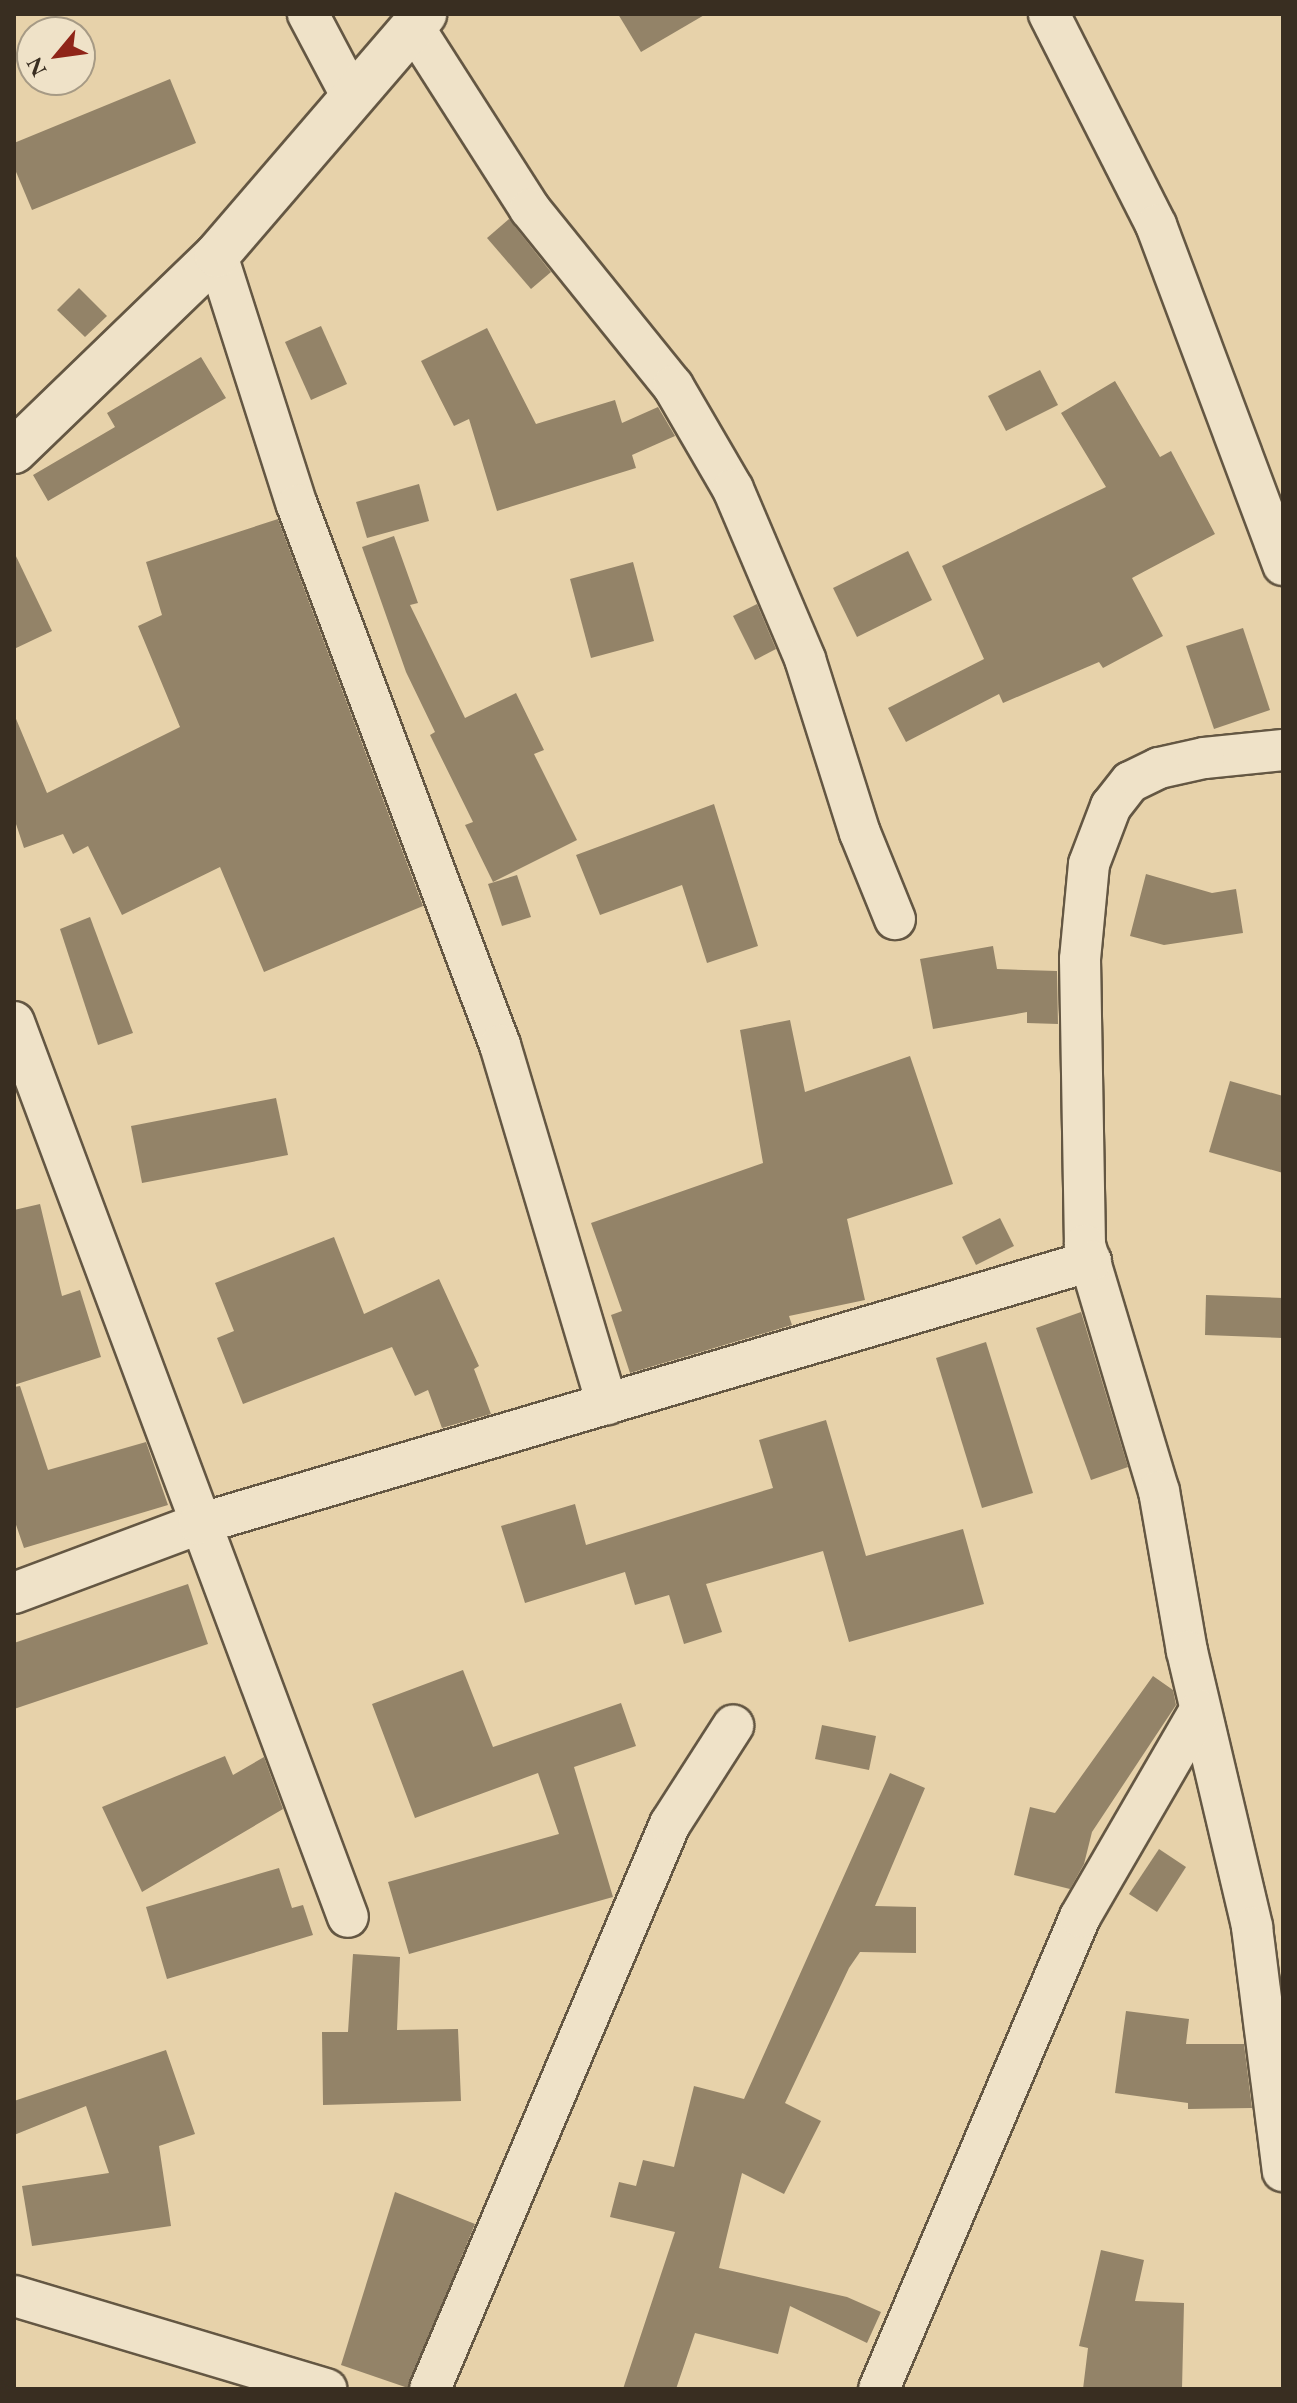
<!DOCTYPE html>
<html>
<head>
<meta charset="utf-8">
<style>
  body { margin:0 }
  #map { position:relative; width:1297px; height:2403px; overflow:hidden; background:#e7d2aa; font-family:"EB Garamond",serif }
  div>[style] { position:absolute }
  .building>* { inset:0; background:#938368 }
  .roads { filter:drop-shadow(2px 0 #645743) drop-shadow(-2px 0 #645743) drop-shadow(0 2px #645743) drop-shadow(0 -2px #645743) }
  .street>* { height:40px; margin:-20px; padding:0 20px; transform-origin:20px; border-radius:20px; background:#efe2c8 }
  .secondary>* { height:44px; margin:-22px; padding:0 22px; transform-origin:22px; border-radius:22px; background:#efe2c8 }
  span { translate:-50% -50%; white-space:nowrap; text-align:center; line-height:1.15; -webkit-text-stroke:8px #efe2c8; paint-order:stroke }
  .frame { position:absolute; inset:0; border:16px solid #392e21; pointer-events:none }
  .north { position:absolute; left:16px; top:16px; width:80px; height:80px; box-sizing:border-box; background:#efe2c8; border:2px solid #a69a85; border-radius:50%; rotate:241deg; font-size:22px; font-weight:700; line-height:32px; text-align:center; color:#392e21 }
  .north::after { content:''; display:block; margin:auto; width:28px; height:36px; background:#8f2418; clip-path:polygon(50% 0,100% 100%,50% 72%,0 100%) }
</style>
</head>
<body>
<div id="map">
  <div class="building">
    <div style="clip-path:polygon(618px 14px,706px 14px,641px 52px)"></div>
    <div style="clip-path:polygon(170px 79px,196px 143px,32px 210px,14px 167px,14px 143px)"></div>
    <div style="clip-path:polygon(509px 219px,551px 272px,531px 289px,487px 238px)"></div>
    <div style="clip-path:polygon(79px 288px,107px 316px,85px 337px,57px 310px)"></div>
    <div style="clip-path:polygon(321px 326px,347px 384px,311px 400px,285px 342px)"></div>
    <div style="clip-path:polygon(487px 328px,536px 424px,615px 400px,622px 423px,658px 407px,675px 436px,632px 455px,636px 468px,497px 511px,469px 419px,454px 426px,421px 361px)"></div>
    <div style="clip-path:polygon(201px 357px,226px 398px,48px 501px,33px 475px,115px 427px,107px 413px)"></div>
    <div style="clip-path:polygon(1040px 370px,1058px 405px,1006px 431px,988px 396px)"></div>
    <div style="clip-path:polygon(1115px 381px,1160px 457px,1171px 451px,1215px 534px,1132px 578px,1163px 636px,1103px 668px,1099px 662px,1003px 703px,999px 694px,906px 742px,888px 708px,984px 659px,942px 566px,1106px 487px,1061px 413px)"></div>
    <div style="clip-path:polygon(419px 484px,429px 521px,367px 538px,356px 502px)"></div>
    <div style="clip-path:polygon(278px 519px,423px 906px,264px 972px,220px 867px,122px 915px,88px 846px,73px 854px,63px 834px,24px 848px,14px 818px,14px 714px,47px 793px,180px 727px,138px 626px,162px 615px,146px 562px)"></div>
    <div style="clip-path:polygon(394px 536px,418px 603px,410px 605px,465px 718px,516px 693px,544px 750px,534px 754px,577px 840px,493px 882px,465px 825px,473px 822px,430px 735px,435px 732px,406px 672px,362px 547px)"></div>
    <div style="clip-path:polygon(908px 551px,932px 600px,857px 637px,833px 588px)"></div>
    <div style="clip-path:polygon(14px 552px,52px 631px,14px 649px)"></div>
    <div style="clip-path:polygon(633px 562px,654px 641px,591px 658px,570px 579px)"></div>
    <div style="clip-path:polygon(757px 604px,776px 649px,755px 660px,733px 616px)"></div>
    <div style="clip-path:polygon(1243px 628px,1270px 710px,1214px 729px,1186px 646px)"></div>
    <div style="clip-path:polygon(714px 804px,758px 946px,707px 963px,682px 885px,600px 915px,576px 855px)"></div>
    <div style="clip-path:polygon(1146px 874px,1212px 893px,1236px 889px,1243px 933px,1164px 945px,1130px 936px)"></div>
    <div style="clip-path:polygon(517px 875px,531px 917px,502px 926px,488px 884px)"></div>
    <div style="clip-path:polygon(90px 917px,133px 1033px,98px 1045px,60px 929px)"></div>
    <div style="clip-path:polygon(993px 946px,997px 969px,1057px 971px,1058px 1024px,1027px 1023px,1027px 1012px,933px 1029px,920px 959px)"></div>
    <div style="clip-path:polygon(790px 1020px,805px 1092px,910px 1056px,953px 1184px,847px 1219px,865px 1300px,789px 1316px,792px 1325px,630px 1373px,611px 1315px,622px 1311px,591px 1223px,763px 1163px,740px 1030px)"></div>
    <div style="clip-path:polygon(1230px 1081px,1283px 1096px,1283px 1173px,1209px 1152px)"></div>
    <div style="clip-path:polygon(276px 1098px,288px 1155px,142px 1183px,131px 1126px)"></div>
    <div style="clip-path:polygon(40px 1204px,62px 1296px,80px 1290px,101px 1357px,14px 1385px,14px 1210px)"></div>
    <div style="clip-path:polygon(1000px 1218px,1014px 1246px,976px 1265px,962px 1237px)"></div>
    <div style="clip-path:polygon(334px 1237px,364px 1314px,439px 1279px,479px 1366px,474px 1369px,491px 1414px,442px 1428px,428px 1390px,415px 1396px,392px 1347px,243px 1404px,217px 1338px,234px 1331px,215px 1283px)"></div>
    <div style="clip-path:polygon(1206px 1295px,1283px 1298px,1283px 1338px,1205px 1335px)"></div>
    <div style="clip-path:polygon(1081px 1312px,1128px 1467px,1091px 1480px,1036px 1328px)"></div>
    <div style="clip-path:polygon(986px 1342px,1033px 1493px,982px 1508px,936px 1358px)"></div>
    <div style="clip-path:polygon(20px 1386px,48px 1470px,146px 1442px,168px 1505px,24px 1548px,14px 1519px,14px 1387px)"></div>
    <div style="clip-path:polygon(826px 1420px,866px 1556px,963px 1529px,984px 1604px,849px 1642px,823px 1551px,706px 1584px,722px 1632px,684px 1644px,669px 1595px,635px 1605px,625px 1572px,525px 1603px,501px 1526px,575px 1504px,586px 1545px,773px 1488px,759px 1440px)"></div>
    <div style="clip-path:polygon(188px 1584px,208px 1644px,14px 1709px,14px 1643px)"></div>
    <div style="clip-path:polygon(463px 1670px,493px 1747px,621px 1703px,636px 1746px,574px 1767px,613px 1897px,409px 1954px,388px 1882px,559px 1834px,538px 1773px,415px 1818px,372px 1704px)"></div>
    <div style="clip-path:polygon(1153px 1676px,1173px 1690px,1176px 1705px,1092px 1832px,1084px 1864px,1070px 1889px,1014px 1875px,1030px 1807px,1055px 1813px)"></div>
    <div style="clip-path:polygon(822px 1725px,876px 1736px,869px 1770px,815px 1759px)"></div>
    <div style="clip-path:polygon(225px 1756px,233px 1775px,264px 1757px,283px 1809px,142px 1892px,102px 1807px)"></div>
    <div style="clip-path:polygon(890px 1773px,925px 1788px,875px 1906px,916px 1907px,916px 1953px,860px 1952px,849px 1968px,785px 2103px,821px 2121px,784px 2194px,742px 2173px,719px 2268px,847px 2297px,881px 2312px,867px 2343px,790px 2306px,778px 2354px,695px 2333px,676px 2389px,623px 2389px,675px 2232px,610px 2217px,619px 2182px,636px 2186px,643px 2160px,674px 2167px,694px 2086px,744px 2099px)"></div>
    <div style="clip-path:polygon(1159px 1849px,1186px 1867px,1157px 1912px,1129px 1894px)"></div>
    <div style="clip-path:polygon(279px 1868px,292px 1908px,303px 1905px,313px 1935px,167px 1979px,146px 1907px)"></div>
    <div style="clip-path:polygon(353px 1954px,400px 1957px,397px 2030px,458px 2029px,461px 2101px,323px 2105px,322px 2032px,348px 2032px)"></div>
    <div style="clip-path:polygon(1126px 2011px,1189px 2019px,1186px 2044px,1244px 2044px,1252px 2108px,1188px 2109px,1188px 2103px,1115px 2093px)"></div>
    <div style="clip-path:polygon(166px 2050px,195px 2134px,159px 2146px,171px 2226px,32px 2246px,22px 2186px,109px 2173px,86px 2106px,14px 2135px,14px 2101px)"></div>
    <div style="clip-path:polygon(395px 2192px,475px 2224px,408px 2388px,341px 2365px)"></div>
    <div style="clip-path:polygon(1101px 2250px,1144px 2260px,1135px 2301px,1184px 2303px,1182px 2389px,1083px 2389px,1088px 2348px,1079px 2346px)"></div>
  </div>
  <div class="roads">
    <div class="street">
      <div style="left:308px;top:14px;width:94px;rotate:62.1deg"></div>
      <div style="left:1049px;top:14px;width:237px;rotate:63.1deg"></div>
      <div style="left:1156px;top:225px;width:363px;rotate:69.5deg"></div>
      <div style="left:413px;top:26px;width:217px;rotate:57.4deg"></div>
      <div style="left:530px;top:209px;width:228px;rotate:51.1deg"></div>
      <div style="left:673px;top:386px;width:119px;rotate:59.8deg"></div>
      <div style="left:733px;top:489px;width:185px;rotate:67deg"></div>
      <div style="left:805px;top:659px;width:182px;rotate:72.5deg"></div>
      <div style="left:860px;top:833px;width:93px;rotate:67.9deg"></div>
      <div style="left:217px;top:255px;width:262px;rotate:72.3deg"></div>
      <div style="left:297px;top:505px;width:577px;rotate:69.4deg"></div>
      <div style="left:500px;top:1045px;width:375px;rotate:73.4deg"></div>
      <div style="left:1283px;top:750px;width:79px;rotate:174.2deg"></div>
      <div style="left:1204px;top:758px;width:46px;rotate:167.5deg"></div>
      <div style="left:1159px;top:768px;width:32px;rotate:154deg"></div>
      <div style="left:1130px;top:782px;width:31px;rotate:128deg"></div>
      <div style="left:1111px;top:806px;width:62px;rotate:110.8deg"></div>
      <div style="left:1089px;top:864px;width:95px;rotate:95.4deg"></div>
      <div style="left:1080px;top:959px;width:286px;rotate:89deg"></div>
      <div style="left:1085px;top:1245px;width:257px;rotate:73.3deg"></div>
      <div style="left:1159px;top:1491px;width:162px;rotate:80.1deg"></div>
      <div style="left:1187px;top:1651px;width:284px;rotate:76.7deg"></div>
      <div style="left:1252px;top:1927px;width:246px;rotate:82.8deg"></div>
      <div style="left:14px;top:1022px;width:955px;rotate:69.54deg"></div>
      <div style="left:14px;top:1593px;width:197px;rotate:-20.5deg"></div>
      <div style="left:199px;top:1524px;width:930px;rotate:-16.43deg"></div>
      <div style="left:14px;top:2296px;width:326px;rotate:16.6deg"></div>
      <div style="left:430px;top:2389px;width:614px;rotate:-66.99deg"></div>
      <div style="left:670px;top:1824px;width:117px;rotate:-57.3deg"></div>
      <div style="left:879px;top:2389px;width:513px;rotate:-66.93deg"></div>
      <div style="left:1080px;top:1917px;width:239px;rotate:-59.9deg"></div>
    </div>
    <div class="secondary">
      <div style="left:14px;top:451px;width:282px;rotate:-44deg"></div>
      <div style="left:217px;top:255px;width:318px;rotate:-49.3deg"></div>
    </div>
  </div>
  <div class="frame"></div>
  <div class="north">N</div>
</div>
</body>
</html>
